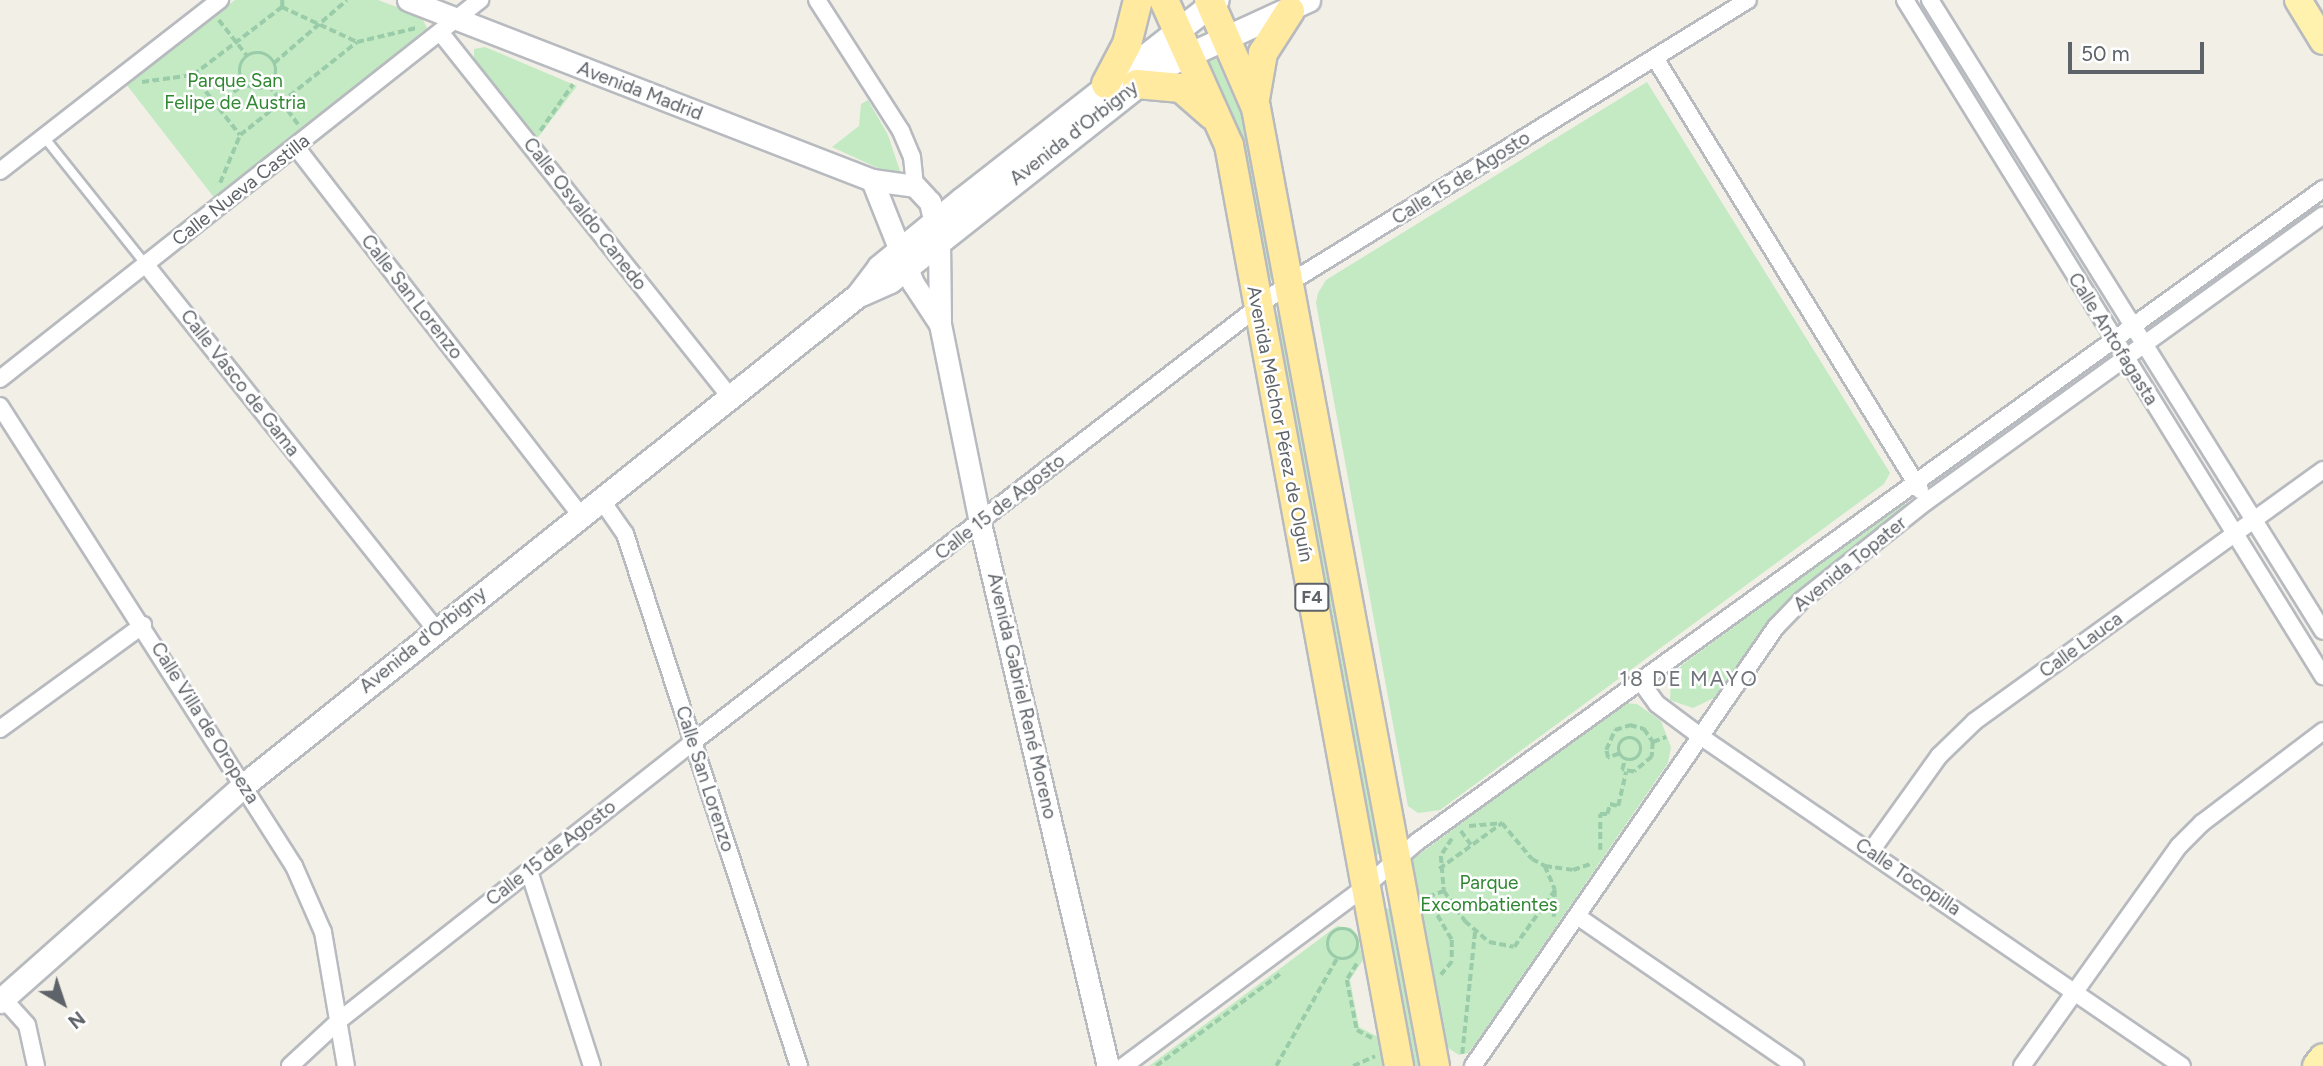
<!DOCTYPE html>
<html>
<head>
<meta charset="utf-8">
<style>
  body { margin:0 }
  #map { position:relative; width:2323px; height:1066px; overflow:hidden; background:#f2efe7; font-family:Figtree,sans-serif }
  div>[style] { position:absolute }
  .green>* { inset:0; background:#c3eac2 }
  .path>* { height:3.5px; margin-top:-1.75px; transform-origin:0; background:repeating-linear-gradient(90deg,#9acca9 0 7px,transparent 0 10.5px) }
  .path>.ring { margin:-1.75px; padding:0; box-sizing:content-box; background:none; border:3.5px solid #9acca9; border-radius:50% }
  .roads { filter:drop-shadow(2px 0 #b7babf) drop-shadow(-2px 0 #b7babf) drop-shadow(0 2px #b7babf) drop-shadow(0 -2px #b7babf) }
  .service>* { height:8px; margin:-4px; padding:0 4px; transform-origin:4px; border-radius:4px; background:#fff }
  .minor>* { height:16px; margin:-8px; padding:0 8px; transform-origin:8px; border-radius:8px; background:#fff }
  .tertiary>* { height:21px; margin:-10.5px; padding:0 10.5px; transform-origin:10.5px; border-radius:10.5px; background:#fff }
  .secondary>* { height:23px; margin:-11.5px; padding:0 11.5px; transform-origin:11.5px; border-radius:11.5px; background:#fff }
  .primary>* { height:26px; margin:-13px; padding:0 13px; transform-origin:13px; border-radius:13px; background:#fff2af }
  .trunk>* { height:28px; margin:-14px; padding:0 14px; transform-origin:14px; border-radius:14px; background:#ffeaa0 }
  span { translate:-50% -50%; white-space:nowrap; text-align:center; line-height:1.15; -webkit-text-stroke:5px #fff; paint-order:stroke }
  .shield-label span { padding:2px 5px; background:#fff; border:2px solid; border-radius:5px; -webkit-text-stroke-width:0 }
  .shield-label { font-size:18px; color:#5e6369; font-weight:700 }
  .park-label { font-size:19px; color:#2f8732 }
  .street-label { font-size:19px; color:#5e6369 }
  .neighbourhood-label { font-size:21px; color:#6f757b; letter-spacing:2px }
  .north { position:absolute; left:28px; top:968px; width:70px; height:70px; -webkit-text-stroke:5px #fff; paint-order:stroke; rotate:141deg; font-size:19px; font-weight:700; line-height:28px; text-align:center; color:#5e6369 }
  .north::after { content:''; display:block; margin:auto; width:24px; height:32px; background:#5e6369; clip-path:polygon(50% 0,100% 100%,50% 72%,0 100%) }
  .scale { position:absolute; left:2068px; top:42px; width:136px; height:32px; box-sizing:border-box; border:4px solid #5e6369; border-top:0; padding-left:9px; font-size:21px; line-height:24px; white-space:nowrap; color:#5e6369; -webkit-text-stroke:5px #fff; paint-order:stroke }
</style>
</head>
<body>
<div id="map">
  <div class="green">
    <div style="clip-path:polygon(235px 0,378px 0,421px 16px,427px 28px,216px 200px,126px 84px)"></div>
    <div style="clip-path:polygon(485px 47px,577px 86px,536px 140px,474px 60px,474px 49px)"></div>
    <div style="clip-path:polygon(1215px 56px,1245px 124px,1275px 278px,1267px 279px,1238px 125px,1208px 59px)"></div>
    <div style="clip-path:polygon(1647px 82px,1890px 473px,1884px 484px,1440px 810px,1418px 813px,1408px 806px,1316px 303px,1318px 293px,1326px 280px)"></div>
    <div style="clip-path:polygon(868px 100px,888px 135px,901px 174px,893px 175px,832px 147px,859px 126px,861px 104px)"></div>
    <div style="clip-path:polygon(1282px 314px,1381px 854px,1374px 855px,1275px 315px)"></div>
    <div style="clip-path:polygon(1904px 502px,1908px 507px,1807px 587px,1760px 637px,1716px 697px,1693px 708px,1670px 700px,1671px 677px,1682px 665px)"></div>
    <div style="clip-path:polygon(1624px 703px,1637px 704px,1661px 721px,1671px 747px,1668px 763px,1476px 1043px,1468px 1053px,1459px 1055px,1445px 1046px,1411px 872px,1413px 859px)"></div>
    <div style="clip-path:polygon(1391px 908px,1420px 1066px,1413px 1066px,1384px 909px)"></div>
    <div style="clip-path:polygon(1337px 926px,1351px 928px,1357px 935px,1363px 960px,1350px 980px,1359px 1027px,1378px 1037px,1383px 1066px,1149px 1066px)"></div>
  </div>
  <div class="path">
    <div style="left:282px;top:7px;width:83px;rotate:25deg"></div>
    <div style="left:282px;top:7px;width:7px;rotate:-90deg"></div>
    <div style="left:219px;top:20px;width:47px;rotate:51.9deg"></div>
    <div class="ring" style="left:240px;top:53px;width:32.5px;height:32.5px"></div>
    <div style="left:274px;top:63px;width:96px;rotate:-40.8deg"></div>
    <div style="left:193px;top:75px;width:76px;rotate:51.9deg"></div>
    <div style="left:142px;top:82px;width:51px;rotate:-7.8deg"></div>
    <div style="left:193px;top:75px;width:112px;rotate:-37.4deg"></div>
    <div style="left:269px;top:85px;width:49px;rotate:53.4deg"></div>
    <div style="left:217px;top:105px;width:36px;rotate:-38deg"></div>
    <div style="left:540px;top:131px;width:57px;rotate:-54.9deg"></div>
    <div style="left:220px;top:183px;width:52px;rotate:-67.4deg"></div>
    <div style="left:240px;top:135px;width:149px;rotate:-38.5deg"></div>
    <div style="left:357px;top:42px;width:61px;rotate:-13.3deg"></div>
    <div class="ring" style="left:1619px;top:738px;width:18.5px;height:18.5px"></div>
    <div style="left:1653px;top:742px;width:14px;rotate:-21deg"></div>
    <div style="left:1619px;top:754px;width:12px;rotate:160deg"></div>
    <div style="left:1608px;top:758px;width:8px;rotate:-104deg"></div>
    <div style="left:1606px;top:750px;width:22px;rotate:-66deg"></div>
    <div style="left:1615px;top:730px;width:16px;rotate:-18deg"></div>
    <div style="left:1630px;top:725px;width:15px;rotate:16deg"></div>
    <div style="left:1644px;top:729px;width:16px;rotate:55deg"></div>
    <div style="left:1653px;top:742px;width:15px;rotate:94deg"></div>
    <div style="left:1652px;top:757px;width:23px;rotate:140deg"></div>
    <div style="left:1634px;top:772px;width:12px;rotate:-171deg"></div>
    <div style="left:1622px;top:770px;width:11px;rotate:-75deg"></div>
    <div style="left:1469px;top:826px;width:33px;rotate:-5deg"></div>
    <div style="left:1502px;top:823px;width:47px;rotate:50.2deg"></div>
    <div style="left:1532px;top:859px;width:15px;rotate:28deg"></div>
    <div style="left:1545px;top:866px;width:28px;rotate:8deg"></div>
    <div style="left:1573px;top:870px;width:21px;rotate:-19deg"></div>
    <div style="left:1461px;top:831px;width:17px;rotate:54deg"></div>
    <div style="left:1452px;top:839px;width:20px;rotate:123deg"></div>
    <div style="left:1441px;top:856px;width:35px;rotate:85deg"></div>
    <div style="left:1444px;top:891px;width:37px;rotate:55deg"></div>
    <div style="left:1465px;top:921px;width:32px;rotate:41deg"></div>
    <div style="left:1489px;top:942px;width:25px;rotate:11deg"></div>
    <div style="left:1514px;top:947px;width:70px;rotate:-54.3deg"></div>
    <div style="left:1600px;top:850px;width:36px;rotate:-90deg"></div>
    <div style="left:1600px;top:814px;width:7px"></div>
    <div style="left:1607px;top:814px;width:10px;rotate:-73deg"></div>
    <div style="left:1610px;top:804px;width:8px;rotate:14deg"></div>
    <div style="left:1618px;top:806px;width:35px;rotate:-77deg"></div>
    <div style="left:1545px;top:866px;width:26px;rotate:67deg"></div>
    <div style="left:1555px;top:890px;width:27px;rotate:92deg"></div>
    <div style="left:1439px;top:869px;width:78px;rotate:-36.1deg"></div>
    <div style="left:1427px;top:897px;width:50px;rotate:59.8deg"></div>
    <div style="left:1452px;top:940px;width:22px;rotate:90deg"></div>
    <div style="left:1452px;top:962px;width:17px;rotate:130deg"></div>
    <div style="left:1428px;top:897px;width:17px;rotate:-21deg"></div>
    <div class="ring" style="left:1328px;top:929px;width:26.5px;height:26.5px"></div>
    <div style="left:1357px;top:964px;width:19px;rotate:122deg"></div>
    <div style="left:1347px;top:980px;width:51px;rotate:78.7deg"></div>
    <div style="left:1357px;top:1030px;width:17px;rotate:28deg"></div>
    <div style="left:1462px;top:1054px;width:124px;rotate:-84deg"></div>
    <div style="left:1156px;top:1066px;width:156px;rotate:-36.6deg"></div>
    <div style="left:1276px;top:1066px;width:124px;rotate:-60.5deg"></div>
    <div style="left:1353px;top:1066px;width:24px;rotate:-24deg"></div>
  </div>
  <div class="roads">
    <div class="service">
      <div style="left:44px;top:137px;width:164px;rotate:51.4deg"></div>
    </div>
    <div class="minor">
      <div style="left:817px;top:0;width:156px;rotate:57.3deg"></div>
      <div style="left:901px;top:131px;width:28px;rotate:67deg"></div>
      <div style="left:912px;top:157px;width:29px;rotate:84deg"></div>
      <div style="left:1905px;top:0;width:795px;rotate:58.27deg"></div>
      <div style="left:1930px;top:0;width:743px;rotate:58.08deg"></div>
      <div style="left:440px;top:32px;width:465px;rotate:51.5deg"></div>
      <div style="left:1655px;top:58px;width:507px;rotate:58.47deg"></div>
      <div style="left:296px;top:147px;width:464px;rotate:52.3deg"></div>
      <div style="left:0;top:171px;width:279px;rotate:-37.9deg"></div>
      <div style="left:146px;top:265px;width:466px;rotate:51.5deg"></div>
      <div style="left:0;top:379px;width:612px;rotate:-38.29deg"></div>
      <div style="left:0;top:406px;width:546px;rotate:57.42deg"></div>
      <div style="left:294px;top:866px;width:72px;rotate:66.3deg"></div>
      <div style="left:323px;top:932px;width:136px;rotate:80.3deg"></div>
      <div style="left:600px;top:498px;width:44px;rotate:55.2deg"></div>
      <div style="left:625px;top:534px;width:560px;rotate:71.89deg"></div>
      <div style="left:1641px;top:682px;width:27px;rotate:54deg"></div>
      <div style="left:1657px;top:704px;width:54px;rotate:36.7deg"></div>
      <div style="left:1700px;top:736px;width:584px;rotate:34.4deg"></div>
      <div style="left:0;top:729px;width:177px;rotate:-36deg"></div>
      <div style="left:1871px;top:851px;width:117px;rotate:-54.4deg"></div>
      <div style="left:1939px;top:756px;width:50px;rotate:-44.2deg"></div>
      <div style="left:1975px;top:721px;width:429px;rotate:-35.8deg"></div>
      <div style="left:529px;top:871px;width:205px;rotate:72.1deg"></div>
      <div style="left:1577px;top:916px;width:265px;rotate:34.5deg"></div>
      <div style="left:0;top:995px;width:40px;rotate:48deg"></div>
      <div style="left:27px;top:1025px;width:42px;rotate:77.6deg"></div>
      <div style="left:290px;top:1066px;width:69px;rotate:-42.7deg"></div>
      <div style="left:341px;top:1019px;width:448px;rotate:-38.2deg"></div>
      <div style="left:693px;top:742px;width:752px;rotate:-37.6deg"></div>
      <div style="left:1289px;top:283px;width:539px;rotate:-31.66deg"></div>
      <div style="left:1124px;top:1066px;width:302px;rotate:-36.6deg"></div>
      <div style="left:1366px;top:886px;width:67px;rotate:-40.8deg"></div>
      <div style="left:1417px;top:842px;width:1117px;rotate:-35.78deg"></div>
      <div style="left:1473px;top:1066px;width:533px;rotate:-55.39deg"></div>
      <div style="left:1776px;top:627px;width:37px;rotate:-46deg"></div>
      <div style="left:1802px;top:600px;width:159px;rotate:-38.4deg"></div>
      <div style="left:1927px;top:501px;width:488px;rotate:-35.8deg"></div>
      <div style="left:2022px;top:1066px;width:270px;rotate:-54.5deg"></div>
      <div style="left:2179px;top:846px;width:33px;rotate:-45deg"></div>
      <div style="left:2202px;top:823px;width:152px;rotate:-37.2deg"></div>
    </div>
    <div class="tertiary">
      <div style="left:408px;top:0;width:498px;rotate:21.2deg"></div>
      <div style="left:872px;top:180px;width:43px;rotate:7.9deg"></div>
      <div style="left:915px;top:186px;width:22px;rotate:47deg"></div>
      <div style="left:930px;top:202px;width:40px;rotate:77deg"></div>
      <div style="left:939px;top:241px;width:83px;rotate:89.3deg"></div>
      <div style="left:940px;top:324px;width:203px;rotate:78.6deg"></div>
      <div style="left:980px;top:523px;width:558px;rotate:76.74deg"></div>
      <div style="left:872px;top:180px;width:111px;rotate:68.3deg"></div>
      <div style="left:913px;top:283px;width:49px;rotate:56.6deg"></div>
    </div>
    <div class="secondary">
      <div style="left:861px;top:294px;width:32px;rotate:-24deg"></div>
      <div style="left:890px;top:281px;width:344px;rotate:-38.3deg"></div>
      <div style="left:1160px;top:68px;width:163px;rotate:-24.7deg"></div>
      <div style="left:0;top:1001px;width:327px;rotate:-41.5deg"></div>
      <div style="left:245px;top:784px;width:784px;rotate:-38.58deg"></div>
      <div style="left:858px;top:295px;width:35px;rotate:-53deg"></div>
      <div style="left:879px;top:267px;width:107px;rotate:-39.3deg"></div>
      <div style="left:962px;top:199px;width:323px;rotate:-38deg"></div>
    </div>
    <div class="primary">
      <div style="left:2298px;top:0;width:48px;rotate:58.6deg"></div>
      <div style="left:2316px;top:1066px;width:11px;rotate:-52deg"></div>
    </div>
    <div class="trunk">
      <div style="left:1164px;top:0;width:159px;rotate:65.9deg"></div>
      <div style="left:1229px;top:145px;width:937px;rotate:79.54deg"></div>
      <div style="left:1209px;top:0;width:118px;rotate:66.5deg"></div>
      <div style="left:1256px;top:108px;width:975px;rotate:79.42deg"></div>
      <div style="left:1106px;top:84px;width:45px;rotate:-62.3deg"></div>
      <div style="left:1127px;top:44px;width:45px;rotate:-76deg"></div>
      <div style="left:1137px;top:84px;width:44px;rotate:5.2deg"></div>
      <div style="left:1181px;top:88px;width:41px;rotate:41.1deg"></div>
      <div style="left:1255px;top:99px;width:47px;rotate:-80.1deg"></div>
      <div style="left:1263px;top:53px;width:50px;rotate:-57.3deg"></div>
    </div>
  </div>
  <div class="shield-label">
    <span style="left:1312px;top:597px">F4</span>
  </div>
  <div class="park-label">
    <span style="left:235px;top:92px">Parque San<br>Felipe de Austria</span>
    <span style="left:1489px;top:894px">Parque<br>Excombatientes</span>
  </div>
  <div class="street-label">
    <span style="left:640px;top:91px;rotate:21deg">Avenida Madrid</span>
    <span style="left:1074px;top:133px;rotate:-38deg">Avenida d'Orbigny</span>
    <span style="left:1461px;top:178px;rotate:-32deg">Calle 15 de Agosto</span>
    <span style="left:241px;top:190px;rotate:-38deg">Calle Nueva Castilla</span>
    <span style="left:585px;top:214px;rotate:52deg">Calle Osvaldo Canedo</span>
    <span style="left:412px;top:297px;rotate:52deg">Calle San Lorenzo</span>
    <span style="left:2113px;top:339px;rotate:58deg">Calle Antofagasta</span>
    <span style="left:240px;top:383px;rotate:52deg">Calle Vasco de Gama</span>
    <span style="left:1280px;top:424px;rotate:79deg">Avenida Melchor Pérez de Olguín</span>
    <span style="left:1000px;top:507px;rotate:-38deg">Calle 15 de Agosto</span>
    <span style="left:1850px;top:564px;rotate:-39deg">Avenida Topater</span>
    <span style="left:423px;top:640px;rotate:-39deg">Avenida d'Orbigny</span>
    <span style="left:2081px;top:645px;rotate:-36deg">Calle Lauca</span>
    <span style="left:1022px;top:696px;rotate:77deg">Avenida Gabriel René Moreno</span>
    <span style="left:205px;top:723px;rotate:58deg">Calle Villa de Oropeza</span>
    <span style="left:705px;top:779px;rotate:72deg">Calle San Lorenzo</span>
    <span style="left:551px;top:853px;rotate:-38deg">Calle 15 de Agosto</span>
    <span style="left:1908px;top:877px;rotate:34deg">Calle Tocopilla</span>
  </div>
  <div class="neighbourhood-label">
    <span style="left:1689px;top:679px">18 DE MAYO</span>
  </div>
  <div class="north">N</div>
  <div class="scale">50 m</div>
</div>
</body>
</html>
